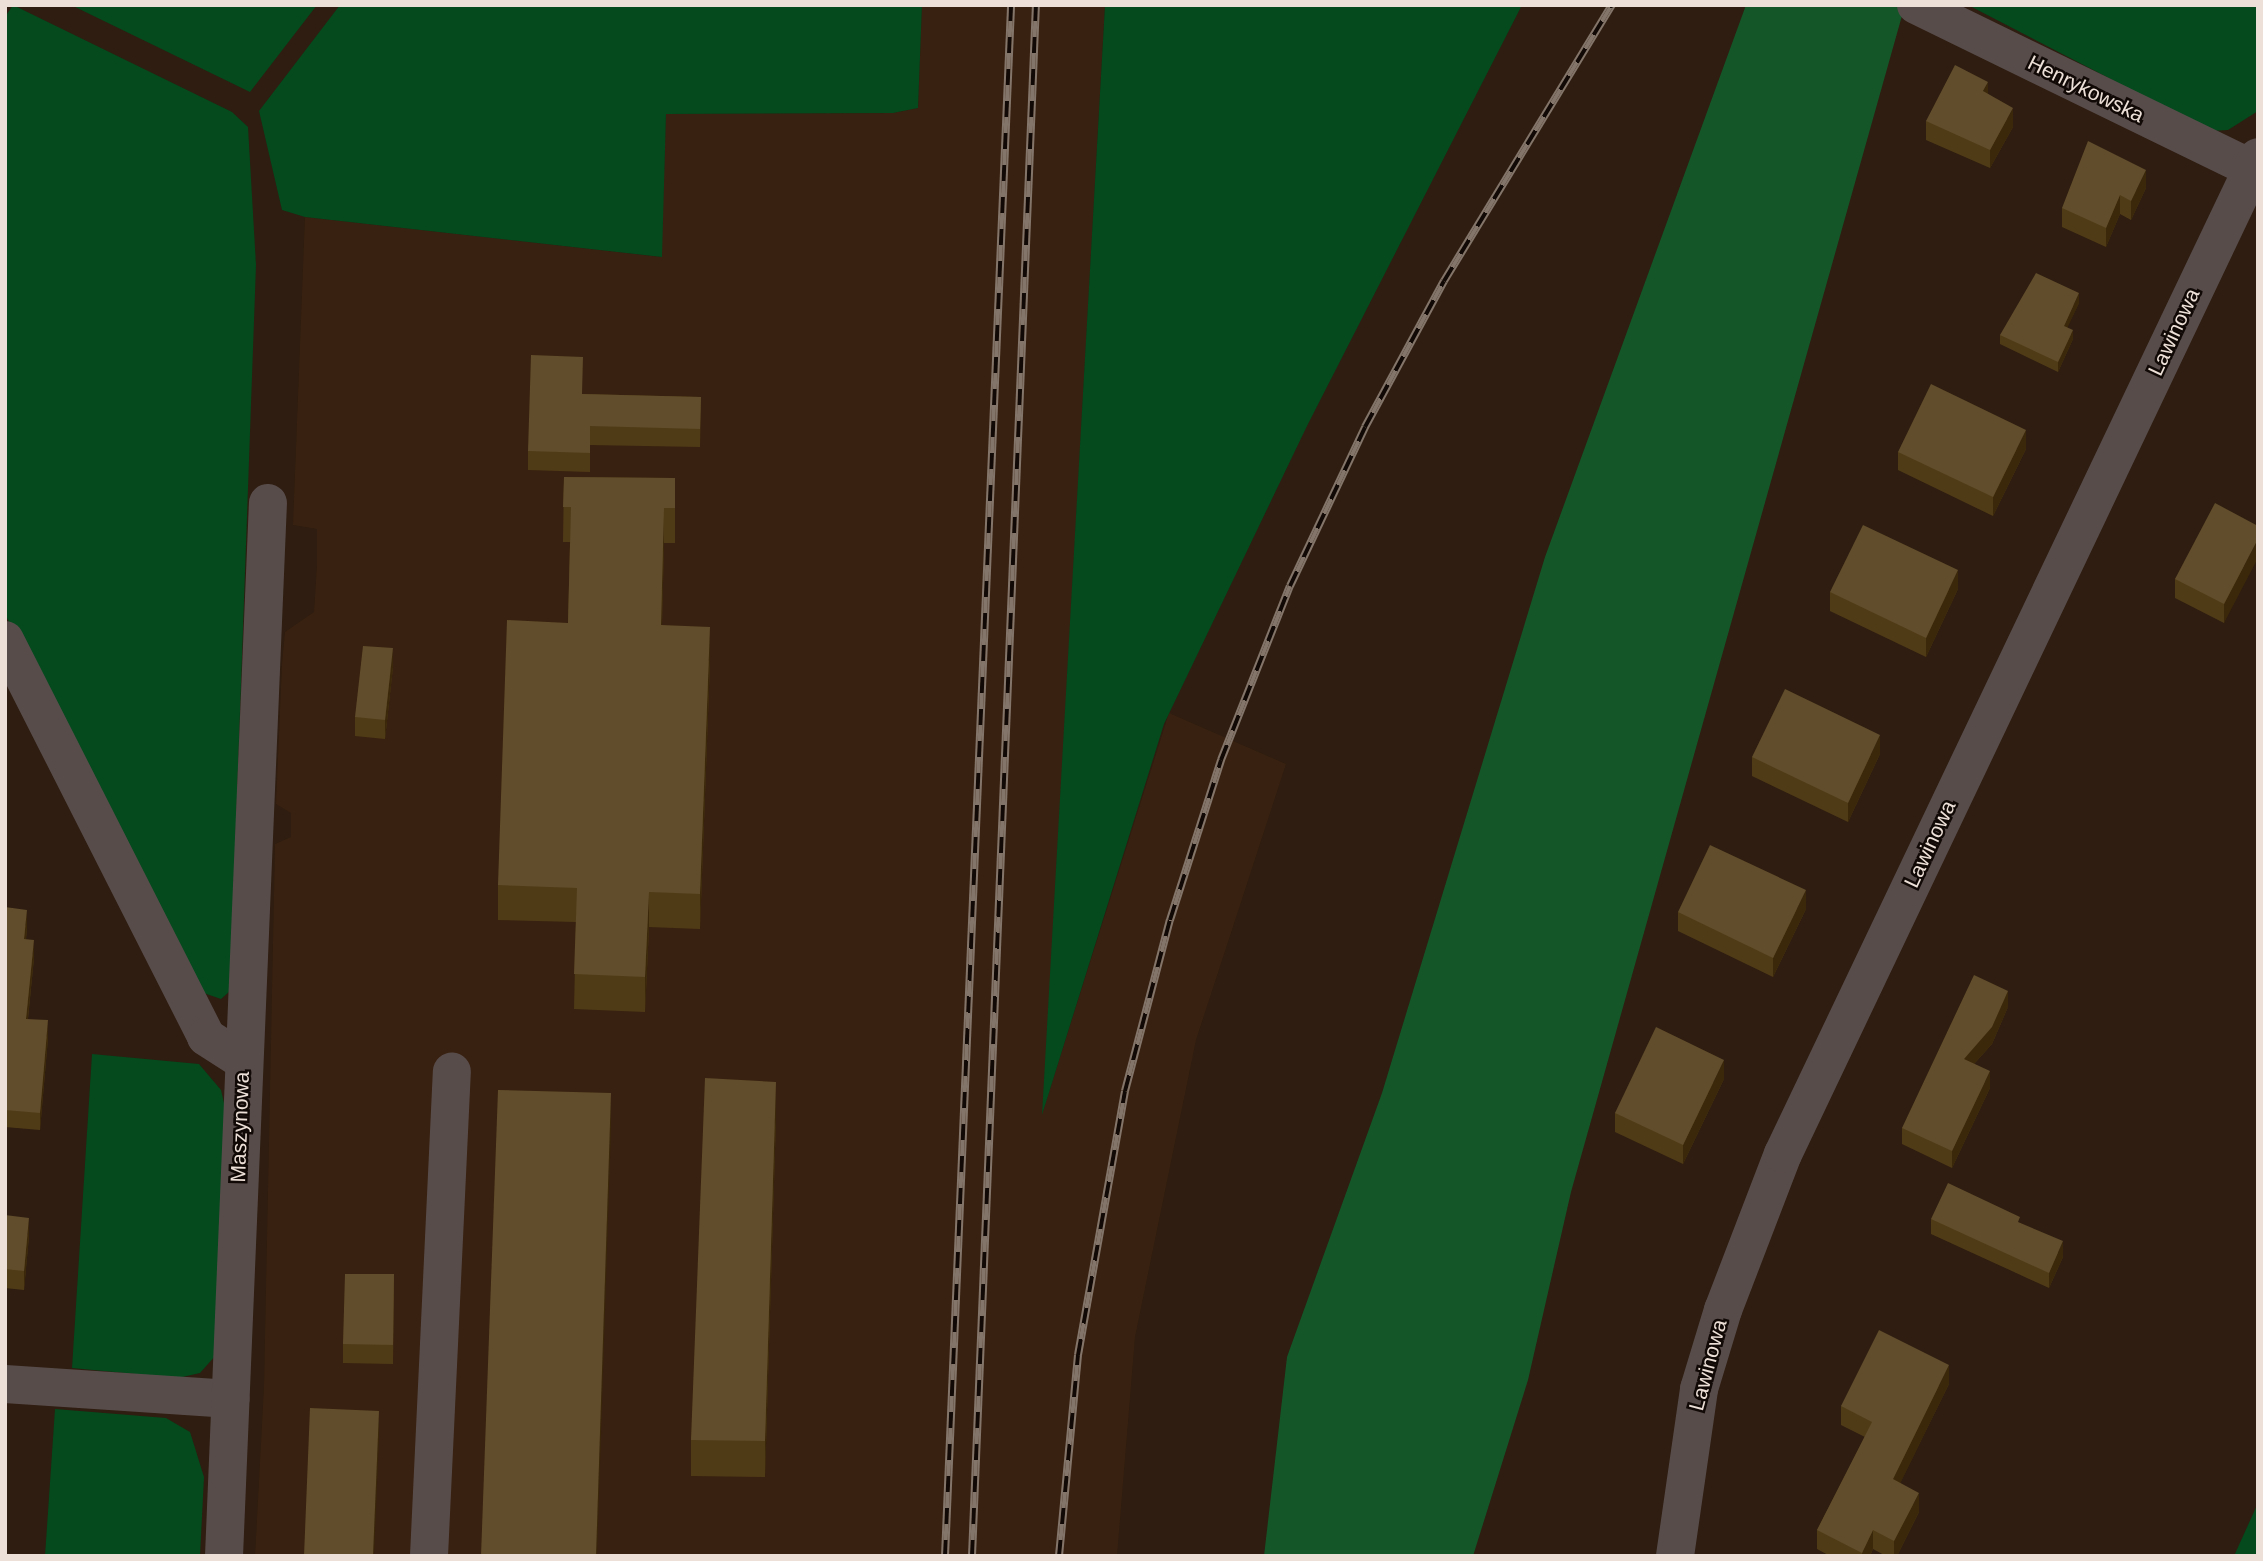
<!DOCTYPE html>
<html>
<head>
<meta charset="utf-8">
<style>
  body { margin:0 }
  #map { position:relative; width:2263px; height:1561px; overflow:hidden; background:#2e1d10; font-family:Helvetica,sans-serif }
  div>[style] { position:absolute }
  .built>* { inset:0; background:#382110 }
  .green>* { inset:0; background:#044a1d }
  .forest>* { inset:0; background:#145628 }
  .minor>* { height:38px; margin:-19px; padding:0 19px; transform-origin:19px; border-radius:19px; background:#584c4b }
  .rail>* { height:8px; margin-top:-4px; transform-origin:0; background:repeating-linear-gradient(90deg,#100905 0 16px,#84756a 0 32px); box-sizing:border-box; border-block:2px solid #84756a }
  .wall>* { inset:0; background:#503b17 }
  .shaded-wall>* { inset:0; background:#3b280b }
  .building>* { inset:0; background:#614d2b }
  span { translate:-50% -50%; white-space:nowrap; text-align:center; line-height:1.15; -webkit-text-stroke:5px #100905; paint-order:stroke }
  .street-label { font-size:21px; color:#ede0d8 }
  .frame { position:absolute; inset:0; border:7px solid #ede0d8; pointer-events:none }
</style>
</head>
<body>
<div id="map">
  <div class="built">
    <div style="clip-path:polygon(922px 5px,1105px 5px,1043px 1111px,1169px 713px,1286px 764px,1196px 1040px,1135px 1337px,1117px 1556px,255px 1556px,264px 1387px,275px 844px,291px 837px,291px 813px,276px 804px,282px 664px,285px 632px,314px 612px,317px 565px,317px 529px,293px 525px,305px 217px,661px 257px,666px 114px,893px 113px,918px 108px)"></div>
  </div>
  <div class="green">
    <div style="clip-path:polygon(13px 5px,232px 112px,248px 127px,256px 265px,230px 991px,221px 999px,195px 990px,5px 614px,5px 17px)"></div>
    <div style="clip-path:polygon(71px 5px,317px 5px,250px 92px)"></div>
    <div style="clip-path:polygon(340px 5px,922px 5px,918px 108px,893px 113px,666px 114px,662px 257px,305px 217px,282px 210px,259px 111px)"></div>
    <div style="clip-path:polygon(1105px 5px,1522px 5px,1307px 426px,1164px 724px,1042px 1115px)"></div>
    <div style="clip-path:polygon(1968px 5px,2258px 5px,2258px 111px,2228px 130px,2211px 131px)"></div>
    <div style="clip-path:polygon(92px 1054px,199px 1064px,221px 1090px,227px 1116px,216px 1355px,200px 1373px,178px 1378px,72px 1368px)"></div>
    <div style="clip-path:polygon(55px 1409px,166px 1418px,190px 1432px,204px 1477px,200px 1556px,45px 1556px)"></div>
    <div style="clip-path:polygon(2258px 1503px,2258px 1556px,2234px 1556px)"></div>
  </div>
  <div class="forest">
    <div style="clip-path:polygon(1746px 5px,1905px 5px,1571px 1192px,1528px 1380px,1473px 1556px,1264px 1556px,1287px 1357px,1382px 1093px,1545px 557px)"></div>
  </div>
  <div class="minor">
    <div style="left:1916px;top:5px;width:381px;rotate:26deg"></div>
    <div style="left:5px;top:640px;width:445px;rotate:63.1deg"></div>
    <div style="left:206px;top:1037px;width:43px;rotate:32.6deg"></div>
    <div style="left:5px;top:1384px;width:226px;rotate:3.8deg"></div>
    <div style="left:224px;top:1556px;width:1054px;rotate:-87.61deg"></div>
    <div style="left:429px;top:1556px;width:485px;rotate:-87.3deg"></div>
    <div style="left:1675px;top:1556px;width:169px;rotate:-81.8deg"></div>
    <div style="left:1699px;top:1389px;width:83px;rotate:-73.1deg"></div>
    <div style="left:1723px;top:1310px;width:167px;rotate:-69deg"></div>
    <div style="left:1783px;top:1154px;width:1104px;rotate:-64.53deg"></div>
  </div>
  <div class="rail">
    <div style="left:945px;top:1556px;width:1552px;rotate:-87.56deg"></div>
    <div style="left:972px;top:1556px;width:1552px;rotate:-87.64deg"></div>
    <div style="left:1059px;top:1556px;width:202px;rotate:-84.6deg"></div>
    <div style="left:1078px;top:1355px;width:268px;rotate:-79.9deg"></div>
    <div style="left:1125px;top:1091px;width:177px;rotate:-75.3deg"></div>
    <div style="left:1170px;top:920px;width:168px;rotate:-72.3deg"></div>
    <div style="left:1221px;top:760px;width:187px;rotate:-68.4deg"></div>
    <div style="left:1290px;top:586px;width:176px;rotate:-64.7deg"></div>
    <div style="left:1365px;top:427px;width:166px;rotate:-61.6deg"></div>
    <div style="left:1444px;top:281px;width:323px;rotate:-58.7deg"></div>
  </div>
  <div class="wall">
    <div style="clip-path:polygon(1988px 94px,2013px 127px,1990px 168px,1926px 140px,1926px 121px)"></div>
    <div style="clip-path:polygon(2146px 188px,2131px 220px,2120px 214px,2106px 247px,2062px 227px,2062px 208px)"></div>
    <div style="clip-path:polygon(2079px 303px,2067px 327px,2073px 339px,2058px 372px,2000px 344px,2000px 335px)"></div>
    <div style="clip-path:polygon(583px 394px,701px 397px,700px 447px,590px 445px,590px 472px,528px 470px,528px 451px)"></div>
    <div style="clip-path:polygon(2026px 449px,1993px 516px,1898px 470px,1898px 452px)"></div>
    <div style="clip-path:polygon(564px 477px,675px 478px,675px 543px,664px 543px,662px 625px,710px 662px,700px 929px,649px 927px,645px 1012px,574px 1009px,576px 922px,498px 920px,498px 885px,568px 623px,570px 542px,563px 542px)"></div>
    <div style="clip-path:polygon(2258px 526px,2224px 623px,2175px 598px,2175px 579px)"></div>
    <div style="clip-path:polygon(1958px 589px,1926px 657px,1830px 611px,1830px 592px)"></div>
    <div style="clip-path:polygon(393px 667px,385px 739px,355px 736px,355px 717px)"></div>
    <div style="clip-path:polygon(1880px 754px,1848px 822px,1752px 776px,1752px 757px)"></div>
    <div style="clip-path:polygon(5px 907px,27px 927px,26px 940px,34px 958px,28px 1019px,48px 1038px,40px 1130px,5px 1127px)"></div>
    <div style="clip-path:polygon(1806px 909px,1773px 977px,1678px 931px,1678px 912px)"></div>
    <div style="clip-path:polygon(2008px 1007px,1992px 1044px,1974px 1064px,1990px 1088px,1952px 1168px,1902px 1144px,1902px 1128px)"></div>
    <div style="clip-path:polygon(1724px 1079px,1683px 1164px,1615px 1132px,1615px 1113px)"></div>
    <div style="clip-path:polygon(776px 1118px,765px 1477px,691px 1476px,691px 1440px)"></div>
    <div style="clip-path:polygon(5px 1215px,29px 1236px,24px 1290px,5px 1288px)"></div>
    <div style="clip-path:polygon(1931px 1219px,2020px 1223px,2063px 1257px,2049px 1288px,1931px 1234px)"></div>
    <div style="clip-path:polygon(394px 1274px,393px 1364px,343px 1363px,343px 1344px)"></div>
    <div style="clip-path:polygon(1949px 1384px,1900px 1483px,1919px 1512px,1897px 1556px,1886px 1556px,1873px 1549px,1870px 1556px,1830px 1556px,1817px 1549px,1817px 1530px,1865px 1437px,1841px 1425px,1841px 1406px)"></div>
  </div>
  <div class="shaded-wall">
    <div style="clip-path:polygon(1988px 82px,1988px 100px,1983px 91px)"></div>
    <div style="clip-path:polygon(2013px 108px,2013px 127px,1990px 168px,1990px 150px)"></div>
    <div style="clip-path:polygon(2146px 170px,2146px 188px,2131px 220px,2131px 201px)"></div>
    <div style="clip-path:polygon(2120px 195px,2120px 214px,2106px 247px,2106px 228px)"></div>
    <div style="clip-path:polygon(2079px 293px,2079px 303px,2064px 335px,2064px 326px)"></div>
    <div style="clip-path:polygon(2073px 330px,2073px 339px,2058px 372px,2058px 362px)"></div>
    <div style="clip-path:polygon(2026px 430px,2026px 449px,1993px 516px,1993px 497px)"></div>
    <div style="clip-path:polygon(664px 508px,664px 543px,661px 660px,661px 625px)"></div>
    <div style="clip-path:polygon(2258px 539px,2258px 558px,2224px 623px,2224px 604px)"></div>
    <div style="clip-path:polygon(1958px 570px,1958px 589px,1926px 657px,1926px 638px)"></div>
    <div style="clip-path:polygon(710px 627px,710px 662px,700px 929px,700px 894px)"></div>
    <div style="clip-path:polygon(393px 648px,393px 667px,385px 739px,385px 720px)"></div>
    <div style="clip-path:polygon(1880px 735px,1880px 754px,1848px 822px,1848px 803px)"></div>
    <div style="clip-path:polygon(1806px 890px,1806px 909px,1773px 977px,1773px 958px)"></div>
    <div style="clip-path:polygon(649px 892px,649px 927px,645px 1012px,645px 977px)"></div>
    <div style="clip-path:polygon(27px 910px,27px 927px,24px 957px,24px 939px)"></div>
    <div style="clip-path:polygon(34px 940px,34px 958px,26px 1036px,26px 1019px)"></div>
    <div style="clip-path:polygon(2008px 991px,2008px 1007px,1992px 1044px,1964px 1075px,1964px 1059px)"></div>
    <div style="clip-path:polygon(48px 1020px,48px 1038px,40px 1130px,40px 1113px)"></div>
    <div style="clip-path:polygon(1724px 1060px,1724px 1079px,1683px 1164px,1683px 1145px)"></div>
    <div style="clip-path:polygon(1990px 1071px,1990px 1088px,1952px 1168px,1952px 1151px)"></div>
    <div style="clip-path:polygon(776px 1082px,776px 1118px,765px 1477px,765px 1441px)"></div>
    <div style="clip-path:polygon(611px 1093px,611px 1129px,597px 1556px,596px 1556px)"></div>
    <div style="clip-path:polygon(29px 1218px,29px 1236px,24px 1290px,24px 1271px)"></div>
    <div style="clip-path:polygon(2063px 1241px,2063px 1257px,2049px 1288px,2049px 1273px)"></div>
    <div style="clip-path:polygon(1949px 1365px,1949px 1384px,1893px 1498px,1893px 1479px)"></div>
    <div style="clip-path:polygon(379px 1411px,379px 1438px,374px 1556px,373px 1556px)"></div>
    <div style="clip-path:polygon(1919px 1493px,1919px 1512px,1897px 1556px,1894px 1556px,1894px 1541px)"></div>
    <div style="clip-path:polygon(1873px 1530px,1873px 1549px,1870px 1556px,1862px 1556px,1862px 1553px)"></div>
  </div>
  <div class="building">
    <div style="clip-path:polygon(1955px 65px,1988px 82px,1983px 91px,2013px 108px,1990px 150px,1926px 121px)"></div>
    <div style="clip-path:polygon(2088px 141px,2146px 170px,2131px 201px,2120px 195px,2106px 228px,2062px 208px)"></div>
    <div style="clip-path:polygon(2036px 273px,2079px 293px,2064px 326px,2073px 330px,2058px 362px,2000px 335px)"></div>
    <div style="clip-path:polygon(531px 355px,583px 357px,582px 394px,701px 397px,700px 429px,590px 426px,590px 453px,528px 451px)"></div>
    <div style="clip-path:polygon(1931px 384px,2026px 430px,1993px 497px,1898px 452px)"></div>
    <div style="clip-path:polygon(564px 477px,675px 478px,675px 508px,664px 508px,661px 625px,710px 627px,700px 894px,649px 892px,645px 977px,574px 974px,577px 888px,498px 885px,507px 620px,568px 623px,571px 507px,563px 507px)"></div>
    <div style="clip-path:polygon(2215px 503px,2258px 526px,2258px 539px,2224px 604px,2175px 579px)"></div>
    <div style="clip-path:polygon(1863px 525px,1958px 570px,1926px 638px,1830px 592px)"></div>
    <div style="clip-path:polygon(363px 646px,393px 648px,385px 720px,355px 717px)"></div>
    <div style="clip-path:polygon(1785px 689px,1880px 735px,1848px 803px,1752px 757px)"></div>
    <div style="clip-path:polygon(1710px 845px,1806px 890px,1773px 958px,1678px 912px)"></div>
    <div style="clip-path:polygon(5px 907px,27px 910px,24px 939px,34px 940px,26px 1019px,48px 1020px,40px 1113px,5px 1110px)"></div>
    <div style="clip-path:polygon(1974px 975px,2008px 991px,1992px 1027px,1964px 1059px,1990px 1071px,1952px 1151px,1902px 1128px)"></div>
    <div style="clip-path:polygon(1656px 1027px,1724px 1060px,1683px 1145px,1615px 1113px)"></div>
    <div style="clip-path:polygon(705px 1078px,776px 1082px,765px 1441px,691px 1440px)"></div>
    <div style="clip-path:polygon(498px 1090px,611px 1093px,596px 1556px,481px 1556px)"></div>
    <div style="clip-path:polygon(1948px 1183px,2020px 1217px,2018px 1222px,2063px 1241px,2049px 1273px,1931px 1219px)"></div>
    <div style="clip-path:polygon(5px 1215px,29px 1218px,24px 1271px,5px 1269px)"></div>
    <div style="clip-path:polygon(345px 1274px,394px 1274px,393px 1345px,343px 1344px)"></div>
    <div style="clip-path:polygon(1879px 1330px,1949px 1365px,1893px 1479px,1919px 1493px,1894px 1541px,1873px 1530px,1862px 1553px,1817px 1530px,1872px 1422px,1841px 1406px)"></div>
    <div style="clip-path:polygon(310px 1408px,379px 1411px,373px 1556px,304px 1556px)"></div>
  </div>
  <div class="street-label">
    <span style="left:2086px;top:89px;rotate:26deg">Henrykowska</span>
    <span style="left:2174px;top:332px;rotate:-65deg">Lawinowa</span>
    <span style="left:1930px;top:844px;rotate:-65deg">Lawinowa</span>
    <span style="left:240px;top:1127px;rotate:-88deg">Maszynowa</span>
    <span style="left:1708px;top:1365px;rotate:-75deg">Lawinowa</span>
  </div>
  <div class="frame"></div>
</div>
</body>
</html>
